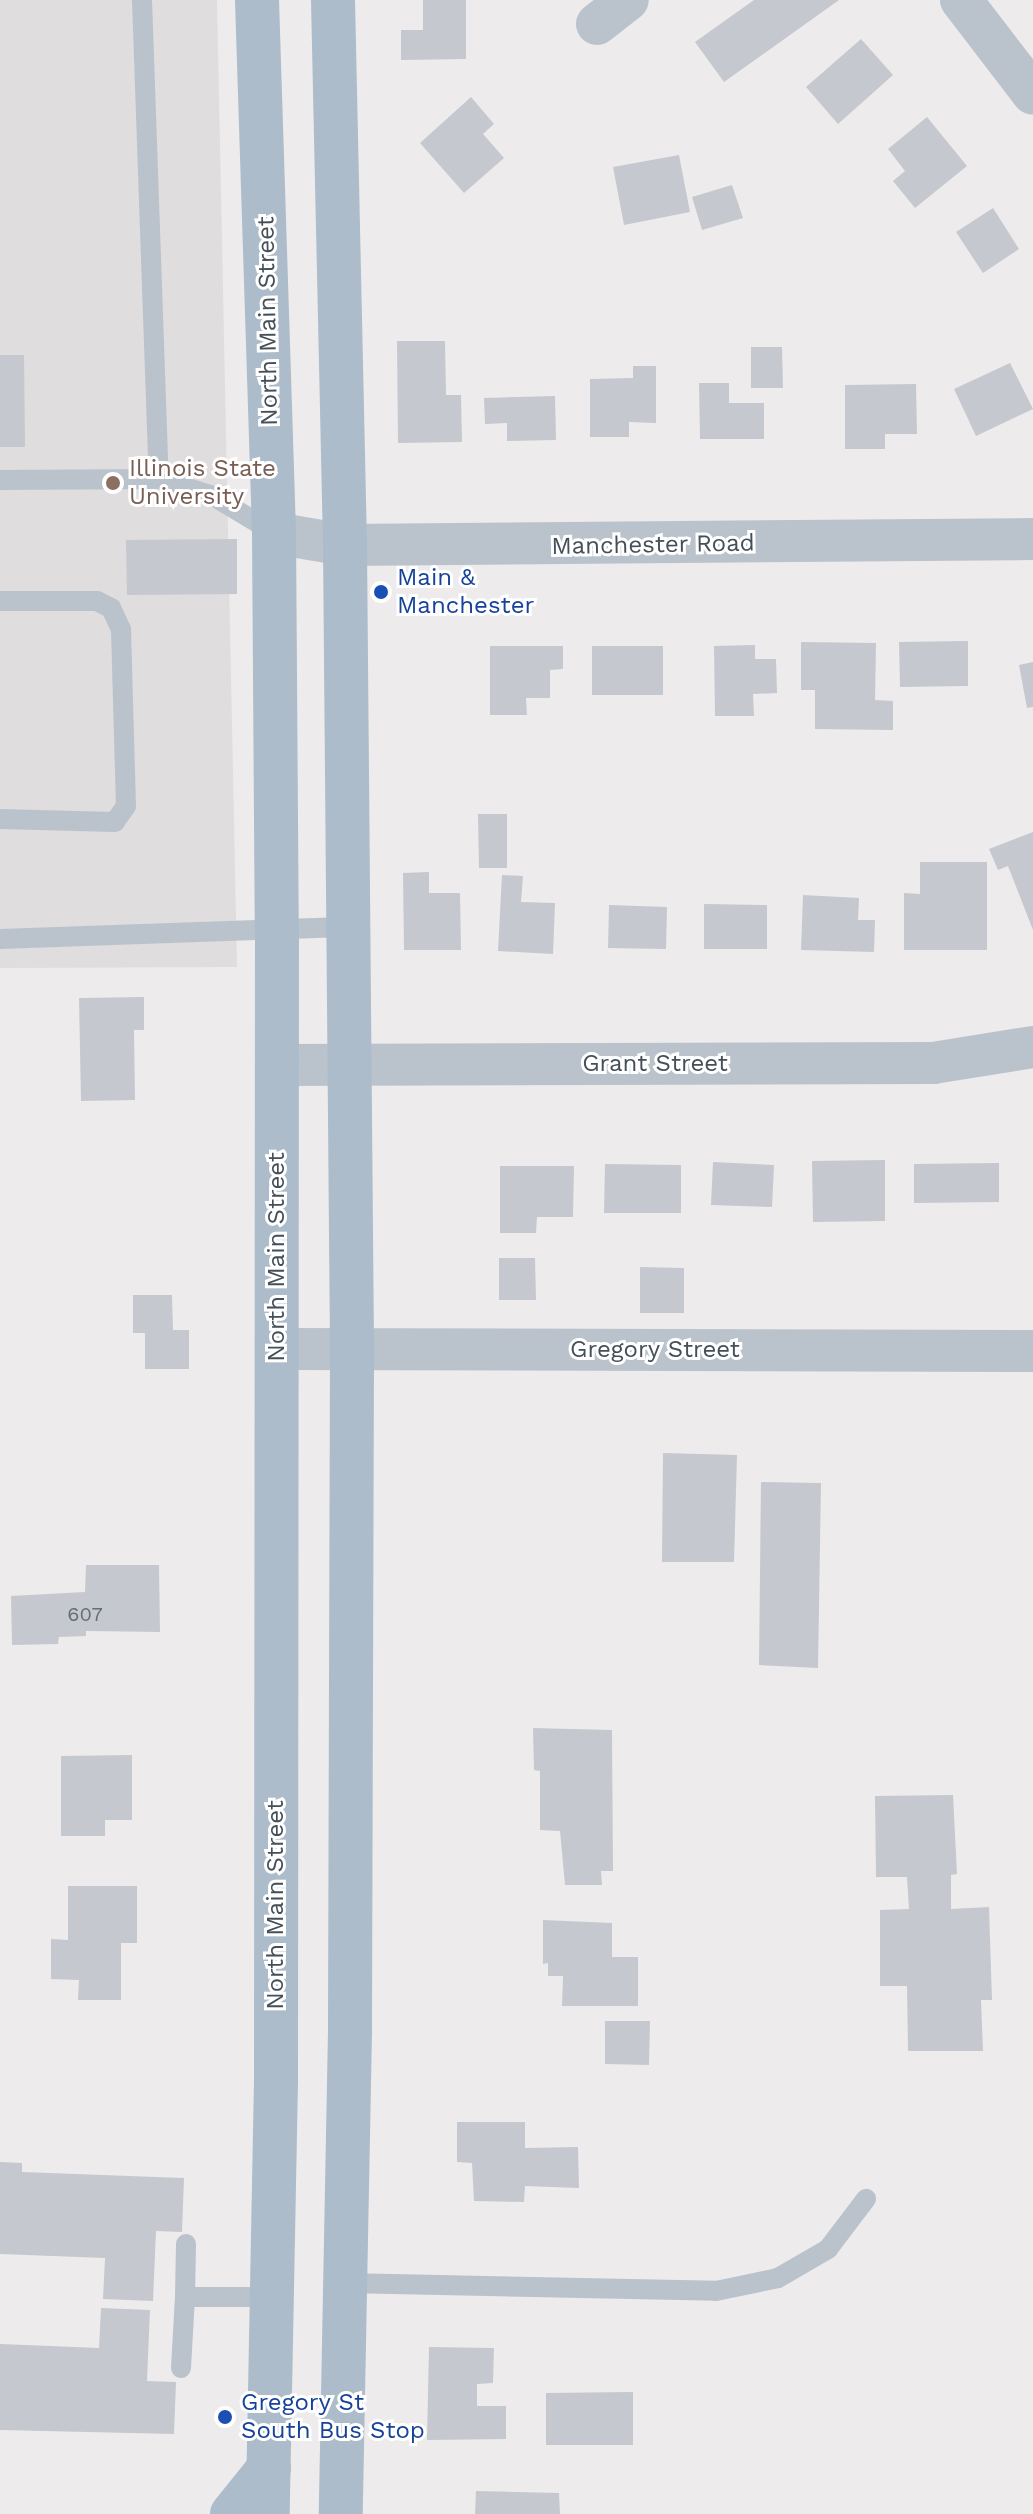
<!DOCTYPE html>
<html>
<head>
<meta charset="utf-8">
<style>
  body { margin:0 }
  #map { position:relative; width:1033px; height:2514px; overflow:hidden; background:#eeebec; font-family:"Work Sans",sans-serif }
  div>[style] { position:absolute }
  .education>* { inset:0; background:#dfdddd }
  .building>* { inset:0; background:#c5c8ce }
  .service>* { height:20px; margin:-10px; padding:0 10px; transform-origin:10px; border-radius:10px; background:#bac3cb }
  .minor>* { height:42px; margin:-21px; padding:0 21px; transform-origin:21px; border-radius:21px; background:#bac3cb }
  .primary>* { height:44px; margin:-22px; padding:0 22px; transform-origin:22px; border-radius:22px; background:#acbcca }
  .dots>* { width:22px; height:22px; translate:-50% -50%; box-sizing:border-box; border:4px solid #fff; border-radius:50% }
  span { translate:-50% -50%; white-space:nowrap; text-align:center; line-height:1.15; -webkit-text-stroke:6px #fff; paint-order:stroke }
  .number-label { font-size:20px; color:#656d76 }
  .number-label span { -webkit-text-stroke-width:0 }
  .street-label { font-size:24px; color:#454f58 }
  .education-label { font-size:24px; color:#785e54 }
  .left { translate:0 -50%; text-align:left }
  .transit-label { font-size:24px; color:#164399 }
</style>
</head>
<body>
<div id="map">
  <div class="education">
    <div style="clip-path:polygon(0 0,217px 0,237px 967px,0 968px)"></div>
  </div>
  <div class="building">
    <div style="clip-path:polygon(423px 0,466px 0,466px 59px,401px 60px,401px 30px,423px 30px)"></div>
    <div style="clip-path:polygon(754px 0,839px 0,724px 82px,695px 42px)"></div>
    <div style="clip-path:polygon(861px 39px,893px 75px,838px 124px,806px 87px)"></div>
    <div style="clip-path:polygon(471px 97px,494px 124px,483px 134px,504px 158px,464px 193px,420px 143px)"></div>
    <div style="clip-path:polygon(927px 117px,967px 166px,915px 208px,893px 181px,905px 171px,888px 149px)"></div>
    <div style="clip-path:polygon(679px 155px,690px 212px,624px 225px,613px 167px)"></div>
    <div style="clip-path:polygon(732px 185px,743px 218px,702px 230px,692px 197px)"></div>
    <div style="clip-path:polygon(993px 208px,1019px 249px,983px 273px,956px 232px)"></div>
    <div style="clip-path:polygon(397px 341px,445px 341px,446px 395px,461px 395px,462px 442px,398px 443px)"></div>
    <div style="clip-path:polygon(751px 347px,782px 347px,783px 388px,751px 388px)"></div>
    <div style="clip-path:polygon(0 355px,24px 355px,25px 447px,0 447px)"></div>
    <div style="clip-path:polygon(1010px 363px,1033px 409px,976px 436px,954px 389px)"></div>
    <div style="clip-path:polygon(633px 366px,656px 366px,656px 423px,629px 422px,629px 437px,590px 437px,590px 379px,633px 378px)"></div>
    <div style="clip-path:polygon(699px 383px,729px 383px,729px 403px,764px 403px,764px 439px,700px 439px)"></div>
    <div style="clip-path:polygon(916px 384px,917px 434px,885px 434px,885px 449px,845px 449px,845px 385px)"></div>
    <div style="clip-path:polygon(555px 396px,556px 440px,507px 441px,507px 423px,485px 424px,484px 398px)"></div>
    <div style="clip-path:polygon(237px 539px,237px 594px,127px 595px,126px 540px)"></div>
    <div style="clip-path:polygon(968px 641px,968px 686px,900px 687px,899px 642px)"></div>
    <div style="clip-path:polygon(801px 642px,876px 643px,875px 700px,893px 701px,893px 730px,815px 729px,815px 690px,801px 690px)"></div>
    <div style="clip-path:polygon(755px 645px,755px 659px,776px 659px,777px 693px,753px 694px,754px 716px,715px 716px,714px 646px)"></div>
    <div style="clip-path:polygon(490px 646px,563px 646px,563px 669px,550px 670px,550px 698px,526px 698px,527px 715px,490px 715px)"></div>
    <div style="clip-path:polygon(592px 646px,663px 646px,663px 695px,592px 695px)"></div>
    <div style="clip-path:polygon(1033px 662px,1033px 707px,1027px 708px,1019px 665px)"></div>
    <div style="clip-path:polygon(478px 814px,507px 814px,507px 868px,479px 868px)"></div>
    <div style="clip-path:polygon(1033px 832px,1033px 930px,1008px 866px,998px 870px,989px 849px)"></div>
    <div style="clip-path:polygon(920px 862px,987px 862px,987px 950px,904px 950px,904px 893px,920px 894px)"></div>
    <div style="clip-path:polygon(429px 872px,429px 893px,460px 893px,461px 950px,404px 950px,403px 873px)"></div>
    <div style="clip-path:polygon(502px 875px,523px 876px,521px 902px,555px 903px,553px 954px,498px 951px)"></div>
    <div style="clip-path:polygon(803px 895px,859px 898px,858px 920px,875px 920px,874px 952px,801px 950px)"></div>
    <div style="clip-path:polygon(704px 904px,767px 905px,767px 949px,704px 949px)"></div>
    <div style="clip-path:polygon(609px 905px,667px 907px,666px 949px,608px 948px)"></div>
    <div style="clip-path:polygon(144px 997px,144px 1030px,134px 1030px,135px 1100px,81px 1101px,79px 998px)"></div>
    <div style="clip-path:polygon(885px 1160px,885px 1221px,813px 1222px,812px 1161px)"></div>
    <div style="clip-path:polygon(713px 1162px,774px 1165px,772px 1207px,711px 1205px)"></div>
    <div style="clip-path:polygon(999px 1163px,999px 1202px,914px 1203px,914px 1164px)"></div>
    <div style="clip-path:polygon(605px 1164px,681px 1165px,681px 1213px,604px 1213px)"></div>
    <div style="clip-path:polygon(500px 1166px,574px 1166px,573px 1217px,537px 1217px,536px 1233px,500px 1233px)"></div>
    <div style="clip-path:polygon(499px 1258px,535px 1258px,536px 1300px,499px 1300px)"></div>
    <div style="clip-path:polygon(640px 1267px,684px 1268px,684px 1313px,640px 1313px)"></div>
    <div style="clip-path:polygon(133px 1295px,172px 1295px,173px 1330px,189px 1330px,189px 1369px,145px 1369px,145px 1333px,133px 1333px)"></div>
    <div style="clip-path:polygon(663px 1453px,737px 1455px,734px 1562px,662px 1562px)"></div>
    <div style="clip-path:polygon(761px 1482px,821px 1483px,818px 1668px,759px 1665px)"></div>
    <div style="clip-path:polygon(86px 1565px,159px 1565px,160px 1632px,86px 1631px,86px 1636px,59px 1637px,58px 1644px,12px 1645px,11px 1596px,85px 1592px)"></div>
    <div style="clip-path:polygon(533px 1728px,612px 1730px,613px 1871px,601px 1871px,602px 1885px,565px 1885px,560px 1831px,540px 1830px,540px 1771px,534px 1770px)"></div>
    <div style="clip-path:polygon(132px 1755px,132px 1820px,105px 1820px,105px 1836px,61px 1836px,61px 1756px)"></div>
    <div style="clip-path:polygon(953px 1795px,957px 1874px,951px 1875px,951px 1909px,989px 1907px,992px 2000px,981px 2000px,983px 2051px,908px 2051px,907px 1986px,880px 1986px,880px 1910px,909px 1909px,907px 1877px,876px 1877px,875px 1796px)"></div>
    <div style="clip-path:polygon(68px 1886px,137px 1886px,137px 1943px,121px 1943px,121px 2000px,78px 2000px,79px 1980px,51px 1979px,51px 1939px,68px 1940px)"></div>
    <div style="clip-path:polygon(543px 1920px,612px 1923px,612px 1957px,638px 1957px,638px 2006px,562px 2006px,563px 1976px,548px 1976px,548px 1963px,543px 1964px)"></div>
    <div style="clip-path:polygon(605px 2021px,650px 2021px,649px 2065px,605px 2064px)"></div>
    <div style="clip-path:polygon(457px 2122px,525px 2122px,525px 2148px,578px 2147px,579px 2188px,525px 2186px,524px 2202px,474px 2201px,472px 2163px,457px 2162px)"></div>
    <div style="clip-path:polygon(0 2162px,22px 2163px,22px 2172px,184px 2178px,182px 2232px,156px 2231px,153px 2301px,103px 2299px,105px 2258px,0 2254px)"></div>
    <div style="clip-path:polygon(101px 2308px,150px 2310px,147px 2381px,176px 2382px,174px 2434px,0 2430px,0 2344px,99px 2348px)"></div>
    <div style="clip-path:polygon(429px 2347px,494px 2348px,493px 2383px,477px 2384px,477px 2406px,506px 2406px,506px 2439px,427px 2440px)"></div>
    <div style="clip-path:polygon(633px 2392px,633px 2445px,546px 2445px,546px 2393px)"></div>
    <div style="clip-path:polygon(476px 2491px,559px 2493px,560px 2514px,475px 2514px)"></div>
  </div>
  <div class="service">
    <div style="left:142px;top:0;width:479px;rotate:88deg"></div>
    <div style="left:0;top:480px;width:159px;rotate:-0.4deg"></div>
    <div style="left:159px;top:479px;width:57px;rotate:17.5deg"></div>
    <div style="left:213px;top:496px;width:68px;rotate:31.1deg"></div>
    <div style="left:0;top:601px;width:97px"></div>
    <div style="left:97px;top:601px;width:16px;rotate:27deg"></div>
    <div style="left:111px;top:608px;width:23px;rotate:65deg"></div>
    <div style="left:121px;top:629px;width:177px;rotate:88.4deg"></div>
    <div style="left:126px;top:806px;width:19px;rotate:125deg"></div>
    <div style="left:115px;top:822px;width:115px;rotate:-178.5deg"></div>
    <div style="left:0;top:939px;width:345px;rotate:-2deg"></div>
    <div style="left:186px;top:2244px;width:53px;rotate:91.1deg"></div>
    <div style="left:185px;top:2297px;width:87px"></div>
    <div style="left:345px;top:2283px;width:371px;rotate:1.2deg"></div>
    <div style="left:716px;top:2291px;width:63px;rotate:-11.8deg"></div>
    <div style="left:778px;top:2278px;width:58px;rotate:-30.1deg"></div>
    <div style="left:828px;top:2249px;width:63px;rotate:-52.8deg"></div>
    <div style="left:181px;top:2368px;width:71px;rotate:-86.8deg"></div>
  </div>
  <div class="minor">
    <div style="left:961px;top:0;width:118px;rotate:52.5deg"></div>
    <div style="left:597px;top:24px;width:39px;rotate:-38deg"></div>
    <div style="left:274px;top:533px;width:72px;rotate:9.6deg"></div>
    <div style="left:345px;top:545px;width:688px;rotate:-0.5deg"></div>
    <div style="left:277px;top:1065px;width:656px;rotate:-0.17deg"></div>
    <div style="left:933px;top:1063px;width:101px;rotate:-9.1deg"></div>
    <div style="left:277px;top:1349px;width:756px;rotate:0.15deg"></div>
  </div>
  <div class="primary">
    <div style="left:257px;top:0;width:533px;rotate:88.17deg"></div>
    <div style="left:274px;top:533px;width:397px;rotate:89.6deg"></div>
    <div style="left:277px;top:930px;width:1150px;rotate:90.05deg"></div>
    <div style="left:276px;top:2080px;width:434px;rotate:91.1deg"></div>
    <div style="left:333px;top:0;width:545px;rotate:88.74deg"></div>
    <div style="left:345px;top:545px;width:804px;rotate:89.5deg"></div>
    <div style="left:352px;top:1349px;width:682px;rotate:90.17deg"></div>
    <div style="left:350px;top:2031px;width:483px;rotate:91.1deg"></div>
    <div style="left:232px;top:2514px;width:59px;rotate:-51.2deg"></div>
  </div>
  <div class="dots">
    <div style="left:113px;top:483px;background:#8d6e63"></div>
    <div style="left:381px;top:592px;background:#1a4fb4"></div>
    <div style="left:225px;top:2417px;background:#1a4fb4"></div>
  </div>
  <div class="number-label">
    <span style="left:85px;top:1614px">607</span>
  </div>
  <div class="street-label">
    <span style="left:268px;top:321px;rotate:-91deg">North Main Street</span>
    <span style="left:653px;top:545px;rotate:-1deg">Manchester Road</span>
    <span style="left:655px;top:1064px">Grant Street</span>
    <span style="left:277px;top:1257px;rotate:-90deg">North Main Street</span>
    <span style="left:655px;top:1350px">Gregory Street</span>
    <span style="left:276px;top:1905px;rotate:-90deg">North Main Street</span>
  </div>
  <div class="education-label">
    <span class="left" style="left:129px;top:483px">Illinois State<br>University</span>
  </div>
  <div class="transit-label">
    <span class="left" style="left:397px;top:592px">Main &amp;<br>Manchester</span>
    <span class="left" style="left:241px;top:2417px">Gregory St<br>South Bus Stop</span>
  </div>
</div>
</body>
</html>
